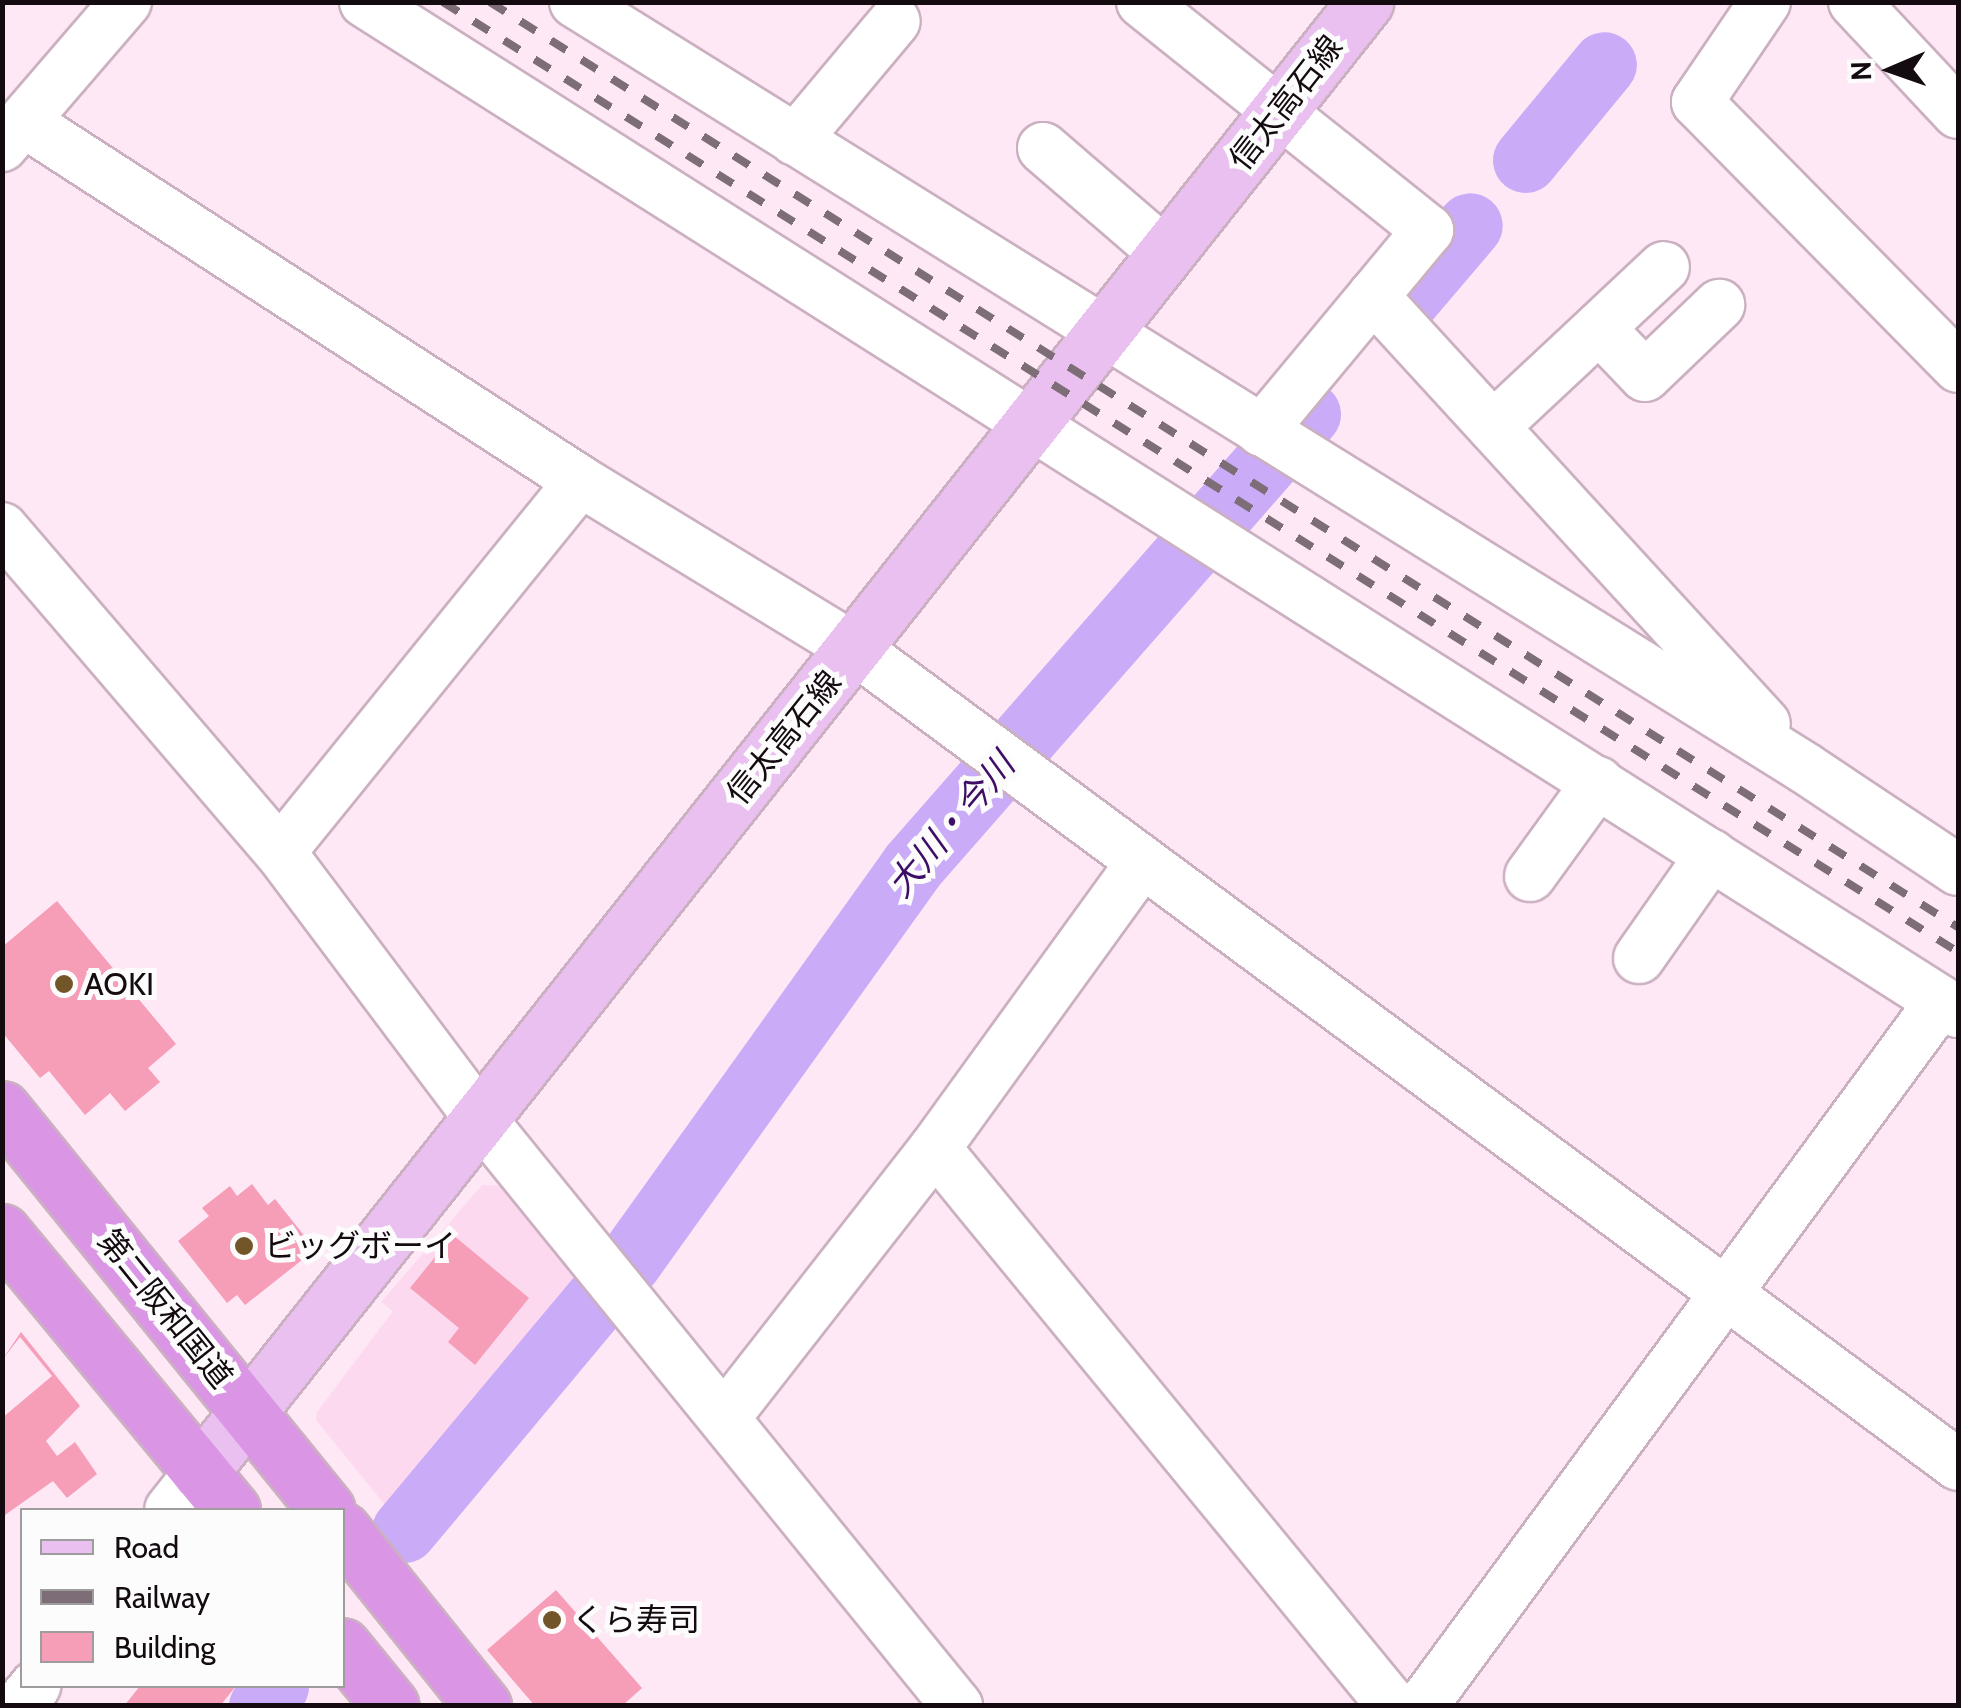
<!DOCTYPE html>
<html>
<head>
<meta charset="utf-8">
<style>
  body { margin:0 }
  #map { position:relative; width:1961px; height:1708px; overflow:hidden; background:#fee8f5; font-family:Cabin,"Noto Sans JP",sans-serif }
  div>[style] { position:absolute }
  .built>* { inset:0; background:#fcd9ef }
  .river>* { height:65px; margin:-32.5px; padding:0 32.5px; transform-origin:32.5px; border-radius:32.5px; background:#caabf7 }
  .building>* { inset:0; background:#f69db8 }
  .roads { filter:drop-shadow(2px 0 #cbb0c1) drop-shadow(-2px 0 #cbb0c1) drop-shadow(0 2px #cbb0c1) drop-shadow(0 -2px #cbb0c1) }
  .minor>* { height:50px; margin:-25px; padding:0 25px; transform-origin:25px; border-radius:25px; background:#fff }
  .major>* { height:55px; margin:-27.5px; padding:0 27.5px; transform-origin:27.5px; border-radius:27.5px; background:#e9c0ef }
  .highway>* { height:55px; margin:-27.5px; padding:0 27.5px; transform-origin:27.5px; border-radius:27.5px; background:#da96e5 }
  .rail>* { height:8px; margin-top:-4px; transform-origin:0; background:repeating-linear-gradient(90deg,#7c6d76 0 18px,transparent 0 36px) }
  .dots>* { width:28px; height:28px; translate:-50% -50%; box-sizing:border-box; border:5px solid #fcfcfc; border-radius:50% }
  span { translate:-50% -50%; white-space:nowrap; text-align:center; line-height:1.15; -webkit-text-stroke:10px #fcfcfc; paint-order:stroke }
  .street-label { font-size:32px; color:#140b11 }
  .poi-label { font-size:32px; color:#140b11 }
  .left { translate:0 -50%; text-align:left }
  .water-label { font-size:35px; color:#3e0e66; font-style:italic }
  .frame { position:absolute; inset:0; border:5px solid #140b11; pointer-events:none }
  .legend { position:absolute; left:20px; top:1508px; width:325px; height:180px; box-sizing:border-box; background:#fcfcfc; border:2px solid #9f9c9e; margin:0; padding:12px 18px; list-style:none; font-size:30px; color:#140b11 }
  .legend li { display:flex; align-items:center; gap:20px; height:50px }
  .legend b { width:50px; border:2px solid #9f9c9e }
  .north { position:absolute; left:1841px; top:20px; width:100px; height:100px; -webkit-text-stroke:8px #fcfcfc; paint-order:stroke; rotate:268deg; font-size:28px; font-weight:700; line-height:40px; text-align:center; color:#140b11 }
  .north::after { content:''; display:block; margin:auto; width:35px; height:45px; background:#140b11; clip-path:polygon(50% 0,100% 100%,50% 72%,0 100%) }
</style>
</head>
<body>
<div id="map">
  <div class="built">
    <div style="clip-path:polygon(482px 1185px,501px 1186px,583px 1284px,385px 1505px,316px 1420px,317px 1412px,393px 1311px,381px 1302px)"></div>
  </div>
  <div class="river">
    <div style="left:1525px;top:160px;width:124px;rotate:-50.5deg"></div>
    <div style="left:1401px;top:306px;width:106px;rotate:-49.6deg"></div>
    <div style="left:628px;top:1263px;width:488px;rotate:-54.4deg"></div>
    <div style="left:912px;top:866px;width:601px;rotate:-48.78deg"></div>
    <div style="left:404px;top:1530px;width:305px;rotate:-50.1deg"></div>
    <div style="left:261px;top:1706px;width:25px;rotate:-53deg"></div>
  </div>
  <div class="building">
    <div style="clip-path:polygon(57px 901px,176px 1044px,148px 1068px,160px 1082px,125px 1111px,110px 1093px,85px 1115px,49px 1071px,40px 1078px,2px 1032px,2px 947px)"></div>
    <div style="clip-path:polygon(252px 1184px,268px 1205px,275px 1199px,310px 1243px,302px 1249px,307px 1256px,245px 1305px,237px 1295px,227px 1303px,178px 1241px,209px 1216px,202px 1208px,230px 1186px,237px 1196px)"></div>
    <div style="clip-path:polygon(453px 1235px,529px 1298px,475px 1365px,448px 1342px,459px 1328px,410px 1288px)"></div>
    <div style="clip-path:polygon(21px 1332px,80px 1406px,46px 1441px,57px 1456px,75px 1442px,97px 1474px,67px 1498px,53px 1481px,5px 1515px,2px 1418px,52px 1376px,20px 1337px,2px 1360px)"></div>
    <div style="clip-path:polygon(556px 1590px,642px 1688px,622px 1706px,535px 1706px,487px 1650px)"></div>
    <div style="clip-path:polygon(140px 1686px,236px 1686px,220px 1706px,124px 1706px)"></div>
  </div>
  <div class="roads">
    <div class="minor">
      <div style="left:365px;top:2px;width:1886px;rotate:32.38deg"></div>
      <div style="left:575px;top:2px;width:1449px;rotate:31.91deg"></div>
      <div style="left:1805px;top:768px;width:184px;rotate:33.7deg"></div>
      <div style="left:1142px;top:2px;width:366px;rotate:38.6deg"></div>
      <div style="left:1428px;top:230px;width:261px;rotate:129.7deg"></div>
      <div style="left:1765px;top:2px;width:121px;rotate:124.2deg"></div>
      <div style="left:1697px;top:102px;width:372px;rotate:45.4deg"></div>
      <div style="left:1854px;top:2px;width:152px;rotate:46.9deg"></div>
      <div style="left:26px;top:123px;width:660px;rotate:32.87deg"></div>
      <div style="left:580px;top:481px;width:322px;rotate:31.4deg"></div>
      <div style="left:855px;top:649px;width:1372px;rotate:36.49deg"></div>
      <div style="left:795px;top:140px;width:155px;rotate:-50deg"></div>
      <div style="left:2px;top:146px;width:190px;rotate:-49.3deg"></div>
      <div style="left:1043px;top:148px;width:161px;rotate:40.7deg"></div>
      <div style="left:1373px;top:296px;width:580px;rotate:47.51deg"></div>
      <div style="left:1599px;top:328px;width:66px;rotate:46.2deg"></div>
      <div style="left:1645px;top:376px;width:103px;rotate:-43.8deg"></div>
      <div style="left:1493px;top:427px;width:234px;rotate:-43.1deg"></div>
      <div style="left:2px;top:528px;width:427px;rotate:49.4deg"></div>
      <div style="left:280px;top:852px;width:331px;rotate:53.1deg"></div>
      <div style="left:479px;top:1117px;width:759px;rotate:50.94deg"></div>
      <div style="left:280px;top:852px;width:477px;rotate:-51deg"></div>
      <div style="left:1530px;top:876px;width:116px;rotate:-54.1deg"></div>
      <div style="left:1639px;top:958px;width:126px;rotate:-55deg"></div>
      <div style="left:935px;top:1148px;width:722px;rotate:50.62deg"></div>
      <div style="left:724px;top:1418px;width:343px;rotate:-52deg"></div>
      <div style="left:935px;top:1148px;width:353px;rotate:-54.1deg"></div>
      <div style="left:170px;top:1510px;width:48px;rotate:-51.7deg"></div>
      <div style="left:19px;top:1706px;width:26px;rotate:-51deg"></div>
      <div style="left:1422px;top:1706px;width:875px;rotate:-53.64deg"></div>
    </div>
    <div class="major">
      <div style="left:200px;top:1472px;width:1876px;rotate:-51.6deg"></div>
    </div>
    <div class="highway">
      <div style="left:2px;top:1109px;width:516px;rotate:50.98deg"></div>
      <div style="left:2px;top:1232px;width:361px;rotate:50.4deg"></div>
      <div style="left:342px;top:1530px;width:226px;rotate:51.3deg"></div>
      <div style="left:342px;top:1646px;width:77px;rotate:50.8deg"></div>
    </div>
  </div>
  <div class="rail">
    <div style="left:443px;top:2px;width:1788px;rotate:32.09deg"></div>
    <div style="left:490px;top:2px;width:1735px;rotate:32.22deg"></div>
  </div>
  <div class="dots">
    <div style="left:64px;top:984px;background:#725528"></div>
    <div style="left:244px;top:1246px;background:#725528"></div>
    <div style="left:552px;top:1620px;background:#725528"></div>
  </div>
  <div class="street-label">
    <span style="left:1286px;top:103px;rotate:-52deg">信太高石線</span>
    <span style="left:784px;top:738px;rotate:-51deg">信太高石線</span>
    <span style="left:165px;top:1309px;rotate:51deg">第二阪和国道</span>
  </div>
  <div class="poi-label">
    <span class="left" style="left:84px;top:984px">AOKI</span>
    <span class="left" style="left:264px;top:1246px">ビッグボーイ</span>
    <span class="left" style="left:572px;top:1620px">くら寿司</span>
  </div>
  <div class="water-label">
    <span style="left:951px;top:825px;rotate:-50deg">大川・今川</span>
  </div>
  <div class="frame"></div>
  <ul class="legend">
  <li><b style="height:12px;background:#e9c0ef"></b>Road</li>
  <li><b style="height:12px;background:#7c6d76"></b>Railway</li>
  <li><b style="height:28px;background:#f69db8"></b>Building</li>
  </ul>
  <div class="north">N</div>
</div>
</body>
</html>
